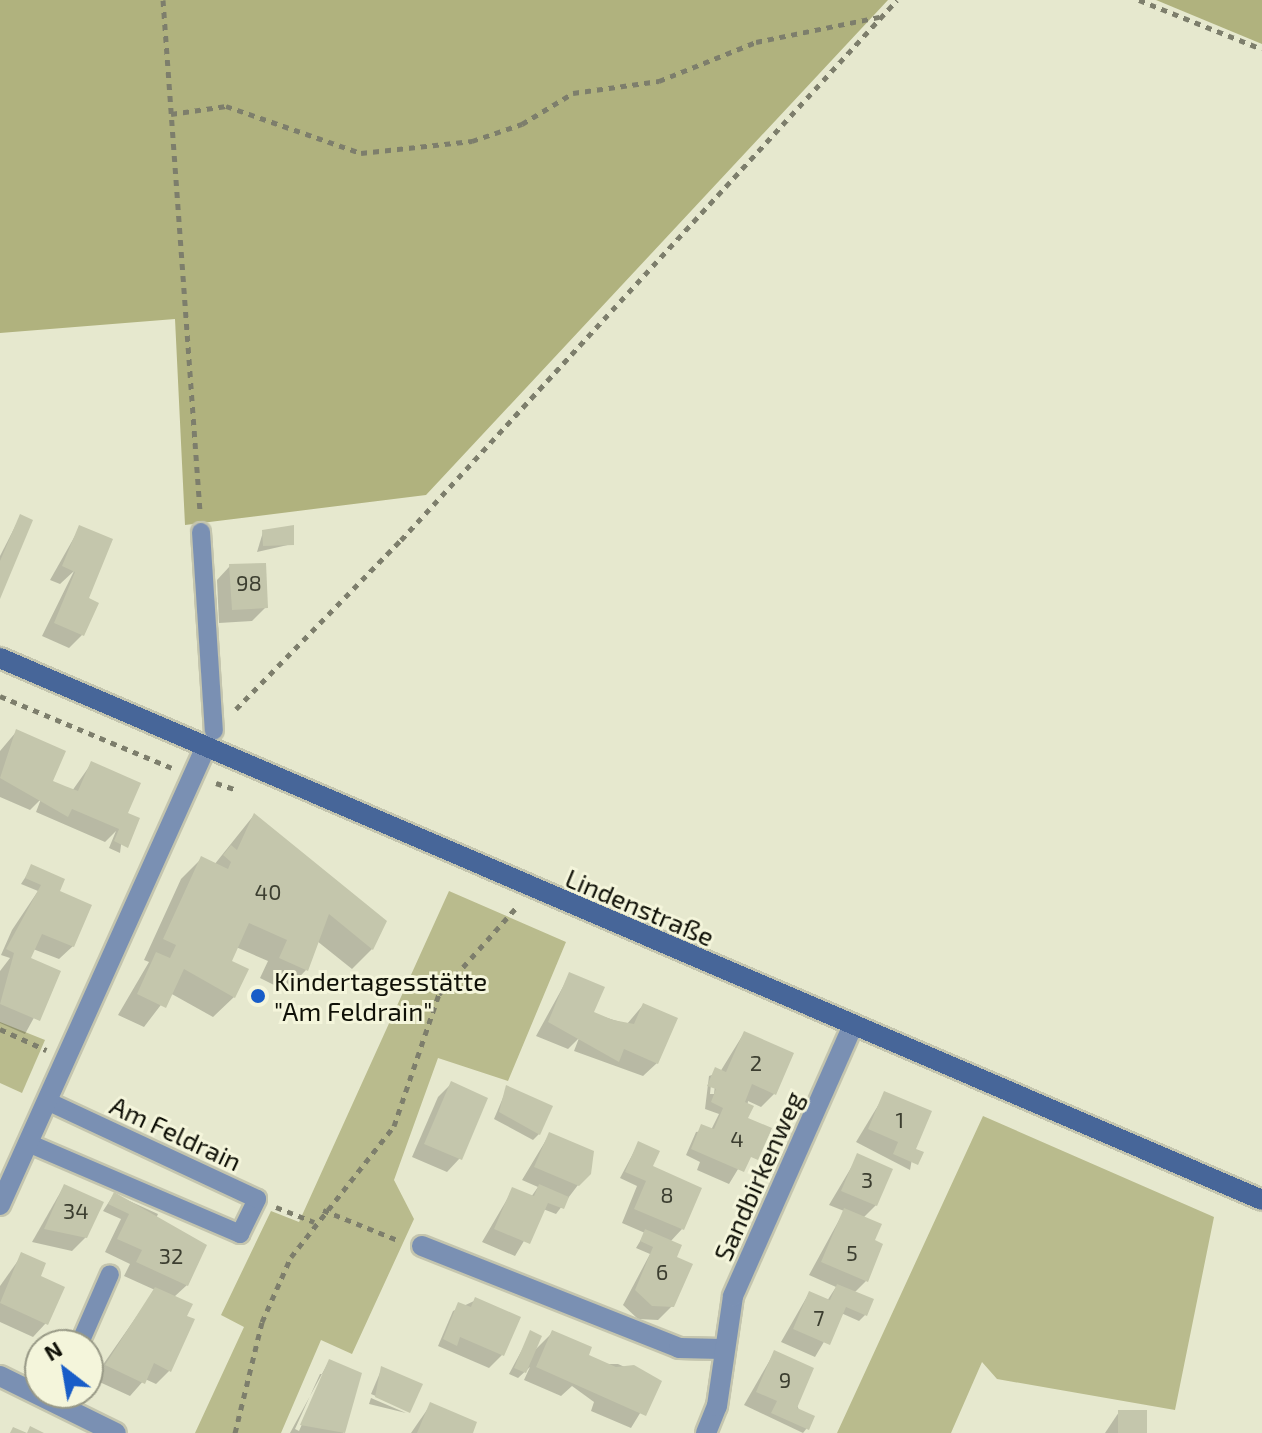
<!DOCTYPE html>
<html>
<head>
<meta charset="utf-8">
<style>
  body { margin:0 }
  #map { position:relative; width:1262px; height:1433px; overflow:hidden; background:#e6e8ce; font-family:"Exo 2",sans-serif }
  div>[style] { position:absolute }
  .green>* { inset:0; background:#b9bb8d }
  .forest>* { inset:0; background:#b0b27e }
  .shadow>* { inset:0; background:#0003 }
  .building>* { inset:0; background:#c4c6ac }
  .path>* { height:5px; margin-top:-2.5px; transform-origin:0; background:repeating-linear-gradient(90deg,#7d7e6c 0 6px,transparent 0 12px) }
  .roads { filter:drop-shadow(2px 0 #c4c5ae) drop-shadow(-2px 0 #c4c5ae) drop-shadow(0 2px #c4c5ae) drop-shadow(0 -2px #c4c5ae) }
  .lane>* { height:18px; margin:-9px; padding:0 9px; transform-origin:9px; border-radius:9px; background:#7a90b3 }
  .street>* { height:20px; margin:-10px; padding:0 10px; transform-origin:10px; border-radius:10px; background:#7a90b3 }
  .secondary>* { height:20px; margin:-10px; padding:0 10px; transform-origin:10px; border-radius:10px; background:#476699 }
  .dots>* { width:22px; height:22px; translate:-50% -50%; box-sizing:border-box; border:4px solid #f4f5db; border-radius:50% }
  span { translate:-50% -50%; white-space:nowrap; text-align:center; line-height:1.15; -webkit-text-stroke:6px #f4f5db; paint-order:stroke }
  .number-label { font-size:22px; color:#3c3e30 }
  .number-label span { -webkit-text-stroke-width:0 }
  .street-label { font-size:26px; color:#0f1007 }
  .poi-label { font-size:26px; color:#0f1007 }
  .left { translate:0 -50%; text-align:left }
  .north { position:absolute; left:24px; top:1329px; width:80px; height:80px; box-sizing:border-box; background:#f4f5db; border:2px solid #989986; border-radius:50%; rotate:329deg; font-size:22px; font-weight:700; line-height:32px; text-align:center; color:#0f1007 }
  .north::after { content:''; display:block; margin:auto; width:28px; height:36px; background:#185dc8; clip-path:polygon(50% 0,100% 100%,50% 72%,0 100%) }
</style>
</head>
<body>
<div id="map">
  <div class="green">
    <div style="clip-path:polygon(449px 891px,566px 942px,508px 1081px,438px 1058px,394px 1180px,414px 1219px,352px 1354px,321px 1340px,281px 1433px,195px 1433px,244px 1327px,221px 1315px,271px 1211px,299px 1222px)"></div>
    <div style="clip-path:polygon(0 1022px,45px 1040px,22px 1093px,0 1083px)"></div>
    <div style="clip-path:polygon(983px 1116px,1214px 1217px,1175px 1410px,997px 1379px,982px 1362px,951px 1433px,837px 1433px)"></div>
  </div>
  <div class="forest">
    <div style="clip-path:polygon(0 0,888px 0,426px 495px,185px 525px,175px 319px,0 333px)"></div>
    <div style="clip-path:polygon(1156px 0,1262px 0,1262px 44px)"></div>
  </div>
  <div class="shadow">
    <div style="clip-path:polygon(20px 517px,0 594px,0 556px)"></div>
    <div style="clip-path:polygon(80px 527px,82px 635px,69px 648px,42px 636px,74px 571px,60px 584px,50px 580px)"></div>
    <div style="clip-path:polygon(263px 532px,292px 544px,257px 552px)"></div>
    <div style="clip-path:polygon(230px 566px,266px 607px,252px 621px,219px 623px,217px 580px)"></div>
    <div style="clip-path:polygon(16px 732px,50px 782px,72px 791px,91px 764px,125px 814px,120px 853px,109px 848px,116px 831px,105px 842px,36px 812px,41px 799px,30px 810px,0 797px,0 751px)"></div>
    <div style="clip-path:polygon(254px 815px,385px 921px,372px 949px,352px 969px,317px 941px,306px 970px,286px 991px,260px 978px,268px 961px,236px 947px,229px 962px,234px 997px,213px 1017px,170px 993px,144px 1027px,118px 1015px,149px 962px,144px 960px,181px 879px,201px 859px,214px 865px)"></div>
    <div style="clip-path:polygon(32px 867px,58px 890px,73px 946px,59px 959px,33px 949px,28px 959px,59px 972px,25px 1034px,0 1023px,0 971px,10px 958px,1px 955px,12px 930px,38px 891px,21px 884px)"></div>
    <div style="clip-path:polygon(570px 974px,591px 1013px,627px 1024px,643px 1005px,657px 1063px,643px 1076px,574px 1051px,579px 1038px,568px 1049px,536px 1036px)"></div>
    <div style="clip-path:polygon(evenodd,744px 1033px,792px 1054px,775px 1093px,761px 1107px,748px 1101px,746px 1119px,771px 1130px,757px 1159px,755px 1141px,729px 1184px,697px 1170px,700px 1162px,686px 1155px,696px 1132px,711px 1130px,719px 1114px,705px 1109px,709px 1076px,720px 1072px,744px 1033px,712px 1075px,716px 1075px,714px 1094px,710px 1094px,712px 1075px)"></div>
    <div style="clip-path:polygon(451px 1084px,460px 1158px,447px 1172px,412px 1157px,438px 1097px)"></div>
    <div style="clip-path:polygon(507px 1088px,539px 1134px,533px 1140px,494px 1119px)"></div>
    <div style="clip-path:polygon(885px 1094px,914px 1148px,910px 1170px,856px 1142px)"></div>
    <div style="clip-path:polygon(549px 1135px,578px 1185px,556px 1214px,543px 1209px,515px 1256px,482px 1242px,513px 1189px,531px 1197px,538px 1187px,522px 1180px)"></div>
    <div style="clip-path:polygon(638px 1144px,682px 1229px,670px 1242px,672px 1306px,658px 1320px,638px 1319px,623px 1305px,650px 1254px,636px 1248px,645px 1233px,622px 1223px,637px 1186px,620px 1178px)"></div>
    <div style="clip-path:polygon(858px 1156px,876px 1205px,863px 1218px,866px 1281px,854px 1293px,866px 1314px,859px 1321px,841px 1313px,815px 1357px,781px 1342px,809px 1293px,827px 1301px,836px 1287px,809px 1275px,844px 1211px,829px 1205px)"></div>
    <div style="clip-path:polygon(64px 1186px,86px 1237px,72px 1251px,32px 1242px)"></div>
    <div style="clip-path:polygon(114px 1194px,158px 1214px,154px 1223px,187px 1285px,174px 1297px,170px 1370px,156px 1384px,145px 1379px,130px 1396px,93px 1379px,155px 1290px,124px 1276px,130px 1264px,105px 1252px,121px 1219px,103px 1211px)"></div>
    <div style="clip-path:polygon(22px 1255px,39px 1275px,46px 1323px,33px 1337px,0 1322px,0 1286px)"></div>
    <div style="clip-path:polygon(476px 1300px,502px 1355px,489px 1368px,438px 1346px,453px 1311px)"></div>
    <div style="clip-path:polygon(553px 1332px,583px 1364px,618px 1364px,659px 1382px,631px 1428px,591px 1411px,594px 1402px,572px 1386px,561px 1396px,524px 1380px,530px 1367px,518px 1378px,509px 1374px,531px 1333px,534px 1351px)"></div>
    <div style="clip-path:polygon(774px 1353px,807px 1428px,803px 1433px,744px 1405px)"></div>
    <div style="clip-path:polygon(evenodd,329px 1361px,360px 1374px,343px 1433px,290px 1433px,329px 1361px,320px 1374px,324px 1374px,299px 1431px,295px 1429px,320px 1374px)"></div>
    <div style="clip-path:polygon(382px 1368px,408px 1410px,371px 1394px)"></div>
    <div style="clip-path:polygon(371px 1398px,406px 1413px,369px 1404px)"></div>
    <div style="clip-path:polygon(431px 1404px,472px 1433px,411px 1433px)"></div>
    <div style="clip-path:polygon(1119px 1412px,1145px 1433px,1105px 1433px)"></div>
  </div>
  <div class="building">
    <div style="clip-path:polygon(20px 514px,33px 520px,0 599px,0 561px)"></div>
    <div style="clip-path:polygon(79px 525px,113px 539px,89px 598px,99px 603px,84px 636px,54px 623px,75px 572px,62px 566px)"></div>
    <div style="clip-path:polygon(294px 525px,294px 545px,263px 546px,262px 530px)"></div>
    <div style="clip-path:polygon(266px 563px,268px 608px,232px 610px,229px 564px)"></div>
    <div style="clip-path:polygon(16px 729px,66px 751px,53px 781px,65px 786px,78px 791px,91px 761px,141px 783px,128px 813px,140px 818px,128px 848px,114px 841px,119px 829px,72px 809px,68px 817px,0 778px)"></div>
    <div style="clip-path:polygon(254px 813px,387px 921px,373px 950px,329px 914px,308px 971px,279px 958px,287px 940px,249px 923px,232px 961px,249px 969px,235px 998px,184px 969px,166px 1008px,137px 994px,156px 952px,170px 958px,176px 945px,163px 939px,201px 856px,228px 869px,231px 862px,223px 855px,231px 845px,237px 850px)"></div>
    <div style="clip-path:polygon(31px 864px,65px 879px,60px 891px,92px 905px,74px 947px,42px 934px,31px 958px,61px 971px,40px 1021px,0 1004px,14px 953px,6px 949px,41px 885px,25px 878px)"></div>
    <div style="clip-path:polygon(569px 972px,605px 987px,594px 1012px,613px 1020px,634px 1024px,643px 1003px,678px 1018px,658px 1064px,624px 1049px,619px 1062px,548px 1022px)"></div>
    <div style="clip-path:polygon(744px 1031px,794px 1053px,776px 1095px,752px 1084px,745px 1102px,754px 1106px,748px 1118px,772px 1128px,758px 1160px,751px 1157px,744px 1172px,691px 1149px,701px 1124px,714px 1129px,723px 1108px,711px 1102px,716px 1089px,707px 1086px,715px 1067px,726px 1072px)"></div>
    <div style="clip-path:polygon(451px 1081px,488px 1098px,462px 1160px,424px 1144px)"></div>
    <div style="clip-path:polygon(506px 1085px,553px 1106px,540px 1135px,499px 1112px)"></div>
    <div style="clip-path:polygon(884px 1091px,932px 1111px,916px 1149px,924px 1152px,918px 1165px,893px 1154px,898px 1142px,868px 1129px)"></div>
    <div style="clip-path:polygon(549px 1132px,594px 1151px,591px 1174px,579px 1186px,534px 1167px)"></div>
    <div style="clip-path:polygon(638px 1141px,660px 1151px,653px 1166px,702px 1188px,684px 1230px,634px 1209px,646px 1181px,625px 1172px)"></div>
    <div style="clip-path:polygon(857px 1153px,893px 1169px,877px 1206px,841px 1191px)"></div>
    <div style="clip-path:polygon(64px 1184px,104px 1202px,87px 1238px,44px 1229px)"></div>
    <div style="clip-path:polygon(539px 1184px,569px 1197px,564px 1209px,548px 1203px,530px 1244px,494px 1229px,512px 1187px,534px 1196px)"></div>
    <div style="clip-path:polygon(114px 1192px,207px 1245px,188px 1286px,136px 1262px,142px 1250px,117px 1239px,129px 1214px,108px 1204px)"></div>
    <div style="clip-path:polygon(844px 1208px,882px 1224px,875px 1240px,883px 1244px,868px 1282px,821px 1262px)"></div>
    <div style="clip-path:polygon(645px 1229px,682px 1245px,677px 1257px,693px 1264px,674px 1307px,652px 1306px,635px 1290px,653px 1247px,640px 1241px)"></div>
    <div style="clip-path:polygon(21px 1252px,46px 1263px,41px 1276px,65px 1287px,48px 1325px,0 1303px)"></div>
    <div style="clip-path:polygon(837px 1284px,874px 1299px,867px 1316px,846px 1307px,830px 1345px,793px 1329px,809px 1291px,830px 1300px)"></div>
    <div style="clip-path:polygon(155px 1287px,193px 1304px,187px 1316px,195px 1319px,171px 1372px,154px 1363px,145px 1384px,105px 1365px)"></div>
    <div style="clip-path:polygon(475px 1297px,521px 1317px,504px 1356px,460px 1337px,457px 1346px,443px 1339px,458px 1302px,471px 1307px)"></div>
    <div style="clip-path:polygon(530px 1330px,542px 1336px,526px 1373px,514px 1368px)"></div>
    <div style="clip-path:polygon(552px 1330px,592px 1347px,589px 1355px,616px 1367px,634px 1365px,662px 1381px,646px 1416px,536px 1367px)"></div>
    <div style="clip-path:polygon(774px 1350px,814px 1368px,797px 1408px,815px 1416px,809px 1430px,771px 1413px,777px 1401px,756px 1392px)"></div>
    <div style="clip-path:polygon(329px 1359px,362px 1373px,345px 1433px,300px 1425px)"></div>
    <div style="clip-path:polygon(381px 1366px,423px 1384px,410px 1413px,375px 1397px)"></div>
    <div style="clip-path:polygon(430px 1402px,477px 1422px,473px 1433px,417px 1433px)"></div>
    <div style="clip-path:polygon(1118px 1410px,1147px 1410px,1147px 1433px,1118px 1433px)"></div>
    <div style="clip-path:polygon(30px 1426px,44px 1433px,10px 1433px,13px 1427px,27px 1433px)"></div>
  </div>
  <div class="path">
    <div style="left:163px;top:0;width:512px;rotate:85.86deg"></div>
    <div style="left:1139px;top:0;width:132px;rotate:21.7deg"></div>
    <div style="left:171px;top:114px;width:56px;rotate:-8.3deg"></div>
    <div style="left:226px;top:106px;width:143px;rotate:19.2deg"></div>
    <div style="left:361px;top:153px;width:112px;rotate:-6.2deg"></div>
    <div style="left:472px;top:141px;width:53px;rotate:-18.8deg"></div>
    <div style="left:522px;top:124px;width:60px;rotate:-31.3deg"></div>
    <div style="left:573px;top:93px;width:87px;rotate:-7.9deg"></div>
    <div style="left:659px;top:81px;width:105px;rotate:-21.9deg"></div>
    <div style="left:756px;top:42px;width:126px;rotate:-11.5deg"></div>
    <div style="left:0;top:696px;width:186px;rotate:22.7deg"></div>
    <div style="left:236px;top:709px;width:236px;rotate:-45.7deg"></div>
    <div style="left:401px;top:540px;width:733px;rotate:-47.43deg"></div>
    <div style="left:216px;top:783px;width:22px;rotate:18deg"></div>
    <div style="left:0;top:1029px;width:51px;rotate:24.5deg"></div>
    <div style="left:276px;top:1207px;width:41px;rotate:21.5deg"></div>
    <div style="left:323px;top:1210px;width:83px;rotate:21.9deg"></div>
    <div style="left:235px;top:1433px;width:114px;rotate:-76.3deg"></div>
    <div style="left:262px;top:1322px;width:71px;rotate:-66deg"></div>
    <div style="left:291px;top:1257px;width:167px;rotate:-51.8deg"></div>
    <div style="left:394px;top:1126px;width:139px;rotate:-71.2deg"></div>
    <div style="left:439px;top:994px;width:115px;rotate:-48.2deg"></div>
  </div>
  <div class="roads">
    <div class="lane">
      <div style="left:201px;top:532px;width:199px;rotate:86.3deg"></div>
      <div style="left:28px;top:1143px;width:231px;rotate:23.2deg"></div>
      <div style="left:240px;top:1234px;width:39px;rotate:-64deg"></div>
      <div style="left:257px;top:1199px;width:232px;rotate:-155deg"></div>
      <div style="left:79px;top:1345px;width:77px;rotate:-66.4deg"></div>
    </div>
    <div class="street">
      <div style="left:0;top:1205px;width:498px;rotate:-65.8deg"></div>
      <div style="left:422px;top:1246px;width:277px;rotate:21.6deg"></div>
      <div style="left:679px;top:1348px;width:43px;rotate:1.3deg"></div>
      <div style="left:0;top:1376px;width:129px;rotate:26.2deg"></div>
      <div style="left:706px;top:1433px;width:29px;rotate:-68deg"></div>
      <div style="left:717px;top:1406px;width:111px;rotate:-81.7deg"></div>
      <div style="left:733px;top:1296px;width:294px;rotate:-66.1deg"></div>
    </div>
    <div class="secondary">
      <div style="left:0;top:658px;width:1373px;rotate:23.24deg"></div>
    </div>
  </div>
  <div class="dots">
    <div style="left:258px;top:996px;background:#185dc8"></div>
  </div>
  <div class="number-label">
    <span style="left:249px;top:583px">98</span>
    <span style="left:268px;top:892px">40</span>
    <span style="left:756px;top:1063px">2</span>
    <span style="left:900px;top:1120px">1</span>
    <span style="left:737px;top:1139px">4</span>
    <span style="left:867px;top:1180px">3</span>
    <span style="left:667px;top:1195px">8</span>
    <span style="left:76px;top:1211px">34</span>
    <span style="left:852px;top:1253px">5</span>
    <span style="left:171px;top:1256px">32</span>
    <span style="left:662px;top:1272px">6</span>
    <span style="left:819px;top:1318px">7</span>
    <span style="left:785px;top:1380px">9</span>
  </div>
  <div class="street-label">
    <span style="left:640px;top:907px;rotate:23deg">Lindenstraße</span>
    <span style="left:176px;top:1133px;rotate:25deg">Am Feldrain</span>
    <span style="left:758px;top:1176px;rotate:-66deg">Sandbirkenweg</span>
  </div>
  <div class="poi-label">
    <span class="left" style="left:274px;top:996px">Kindertagesstätte<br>"Am Feldrain"</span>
  </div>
  <div class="north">N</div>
</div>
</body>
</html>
